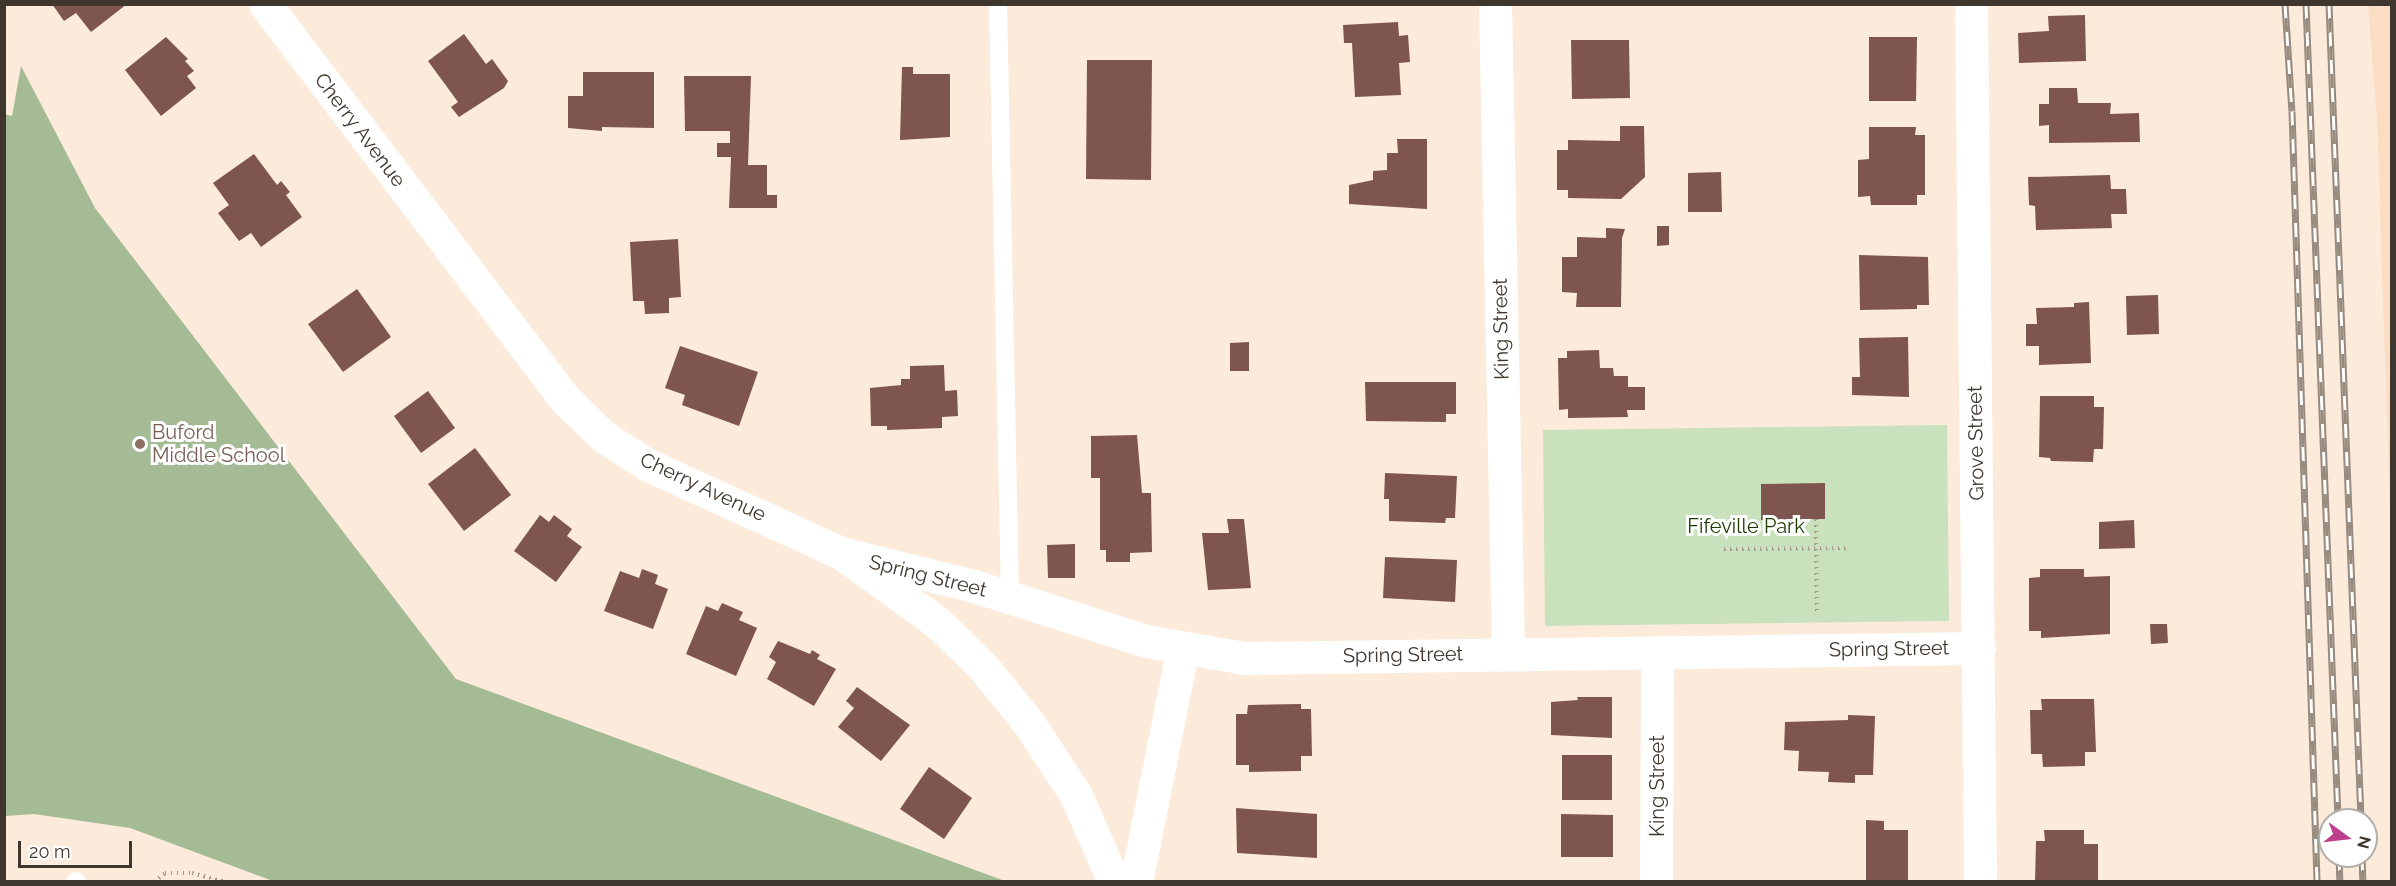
<!DOCTYPE html>
<html>
<head>
<meta charset="utf-8">
<style>
  body { margin:0 }
  #map { position:relative; width:2396px; height:886px; overflow:hidden; background:#fceada; font-family:Raleway,sans-serif }
  div>[style] { position:absolute }
  .built>* { inset:0; background:#faddc3 }
  .green>* { inset:0; background:#cae1bd }
  .forest>* { inset:0; background:#a4bb96 }
  .building>* { inset:0; background:#7f554f }
  .path>* { height:4px; margin-top:-2px; transform-origin:0; background:repeating-linear-gradient(90deg,#a7998c 0 1.5px,transparent 0 6px) }
  .service>* { height:18px; margin:-9px; padding:0 9px; transform-origin:9px; border-radius:9px; background:#fff }
  .minor>* { height:33px; margin:-16.5px; padding:0 16.5px; transform-origin:16.5px; border-radius:16.5px; background:#fff }
  .tertiary>* { height:33px; margin:-16.5px; padding:0 16.5px; transform-origin:16.5px; border-radius:16.5px; background:#fff }
  .rail>* { height:7px; margin-top:-3.5px; transform-origin:0; background:repeating-linear-gradient(90deg,#fff 0 14px,#978a7f 0 28px); box-sizing:border-box; border-block:2px solid #978a7f }
  .dots>* { width:16px; height:16px; translate:-50% -50%; box-sizing:border-box; border:3px solid #fff; border-radius:50% }
  span { translate:-50% -50%; white-space:nowrap; text-align:center; line-height:1.15; -webkit-text-stroke:6px #fff; paint-order:stroke }
  .street-label { font-size:20px; color:#3f362e }
  .education-label { font-size:20px; color:#785e54 }
  .left { translate:0 -50%; text-align:left }
  .park-label { font-size:20px; color:#1d3a01 }
  .frame { position:absolute; inset:0; border:6px solid #3f362e; pointer-events:none }
  .north { position:absolute; left:2318px; top:808px; width:60px; height:60px; box-sizing:border-box; background:#fff; border:2px solid #b2afab; border-radius:50%; rotate:105deg; font-size:16px; font-weight:700; line-height:24px; text-align:center; color:#3f362e }
  .north::after { content:''; display:block; margin:auto; width:21px; height:27px; background:#bd3f8d; clip-path:polygon(50% 0,100% 100%,50% 72%,0 100%) }
  .scale { position:absolute; left:18px; top:841px; width:114px; height:27px; box-sizing:border-box; border:3px solid #3f362e; border-top:0; padding-left:8px; font-size:18px; line-height:21px; white-space:nowrap; color:#3f362e; -webkit-text-stroke:4px #fff; paint-order:stroke }
</style>
</head>
<body>
<div id="map">
  <div class="built">
    <div style="clip-path:polygon(2368px 5px,2392px 5px,2391px 538px,2377px 119px)"></div>
  </div>
  <div class="green">
    <div style="clip-path:polygon(1947px 425px,1949px 621px,1545px 626px,1543px 430px)"></div>
  </div>
  <div class="forest">
    <div style="clip-path:polygon(21px 66px,95px 208px,456px 679px,1005px 881px,273px 881px,130px 828px,34px 814px,5px 816px,4px 114px,12px 116px)"></div>
  </div>
  <div class="building">
    <div style="clip-path:polygon(52px 4px,127px 4px,91px 32px,76px 13px,64px 21px)"></div>
    <div style="clip-path:polygon(2085px 15px,2086px 61px,2019px 63px,2018px 33px,2049px 31px,2048px 16px)"></div>
    <div style="clip-path:polygon(1398px 22px,1399px 36px,1408px 35px,1410px 62px,1399px 63px,1401px 95px,1355px 97px,1352px 43px,1344px 43px,1343px 25px)"></div>
    <div style="clip-path:polygon(464px 34px,486px 64px,492px 59px,508px 81px,504px 88px,459px 117px,451px 107px,458px 102px,428px 61px)"></div>
    <div style="clip-path:polygon(166px 37px,188px 59px,185px 61px,194px 71px,187px 76px,196px 88px,161px 116px,125px 70px)"></div>
    <div style="clip-path:polygon(1869px 37px,1917px 37px,1916px 101px,1869px 101px)"></div>
    <div style="clip-path:polygon(1571px 40px,1629px 40px,1630px 98px,1572px 99px)"></div>
    <div style="clip-path:polygon(1087px 60px,1152px 60px,1151px 180px,1086px 179px)"></div>
    <div style="clip-path:polygon(902px 67px,913px 67px,913px 74px,950px 74px,950px 137px,900px 140px)"></div>
    <div style="clip-path:polygon(583px 72px,654px 72px,654px 128px,602px 127px,602px 131px,568px 128px,568px 96px,583px 96px)"></div>
    <div style="clip-path:polygon(684px 76px,751px 76px,748px 165px,767px 165px,767px 195px,777px 195px,777px 208px,729px 208px,731px 157px,717px 157px,717px 143px,730px 143px,730px 131px,685px 131px)"></div>
    <div style="clip-path:polygon(2049px 88px,2077px 88px,2078px 103px,2111px 103px,2110px 114px,2139px 113px,2140px 142px,2049px 143px,2049px 125px,2039px 126px,2039px 104px,2049px 104px)"></div>
    <div style="clip-path:polygon(1620px 126px,1644px 126px,1645px 177px,1621px 199px,1568px 198px,1568px 190px,1557px 190px,1557px 150px,1568px 150px,1568px 140px,1620px 141px)"></div>
    <div style="clip-path:polygon(1869px 127px,1916px 127px,1915px 135px,1925px 135px,1925px 195px,1917px 195px,1917px 205px,1871px 205px,1870px 196px,1858px 197px,1858px 160px,1869px 159px)"></div>
    <div style="clip-path:polygon(1397px 139px,1427px 139px,1427px 209px,1349px 204px,1349px 185px,1373px 180px,1373px 171px,1387px 170px,1387px 153px,1398px 153px)"></div>
    <div style="clip-path:polygon(254px 154px,277px 185px,281px 181px,290px 192px,286px 195px,302px 217px,261px 247px,251px 233px,239px 241px,218px 213px,229px 205px,213px 183px)"></div>
    <div style="clip-path:polygon(1721px 172px,1722px 212px,1688px 212px,1688px 173px)"></div>
    <div style="clip-path:polygon(2110px 175px,2111px 189px,2126px 189px,2127px 214px,2111px 214px,2112px 228px,2036px 230px,2035px 206px,2029px 205px,2028px 177px)"></div>
    <div style="clip-path:polygon(1657px 226px,1669px 226px,1669px 245px,1657px 246px)"></div>
    <div style="clip-path:polygon(1606px 228px,1625px 229px,1622px 238px,1621px 307px,1576px 307px,1577px 293px,1562px 292px,1562px 257px,1577px 257px,1577px 237px,1606px 238px)"></div>
    <div style="clip-path:polygon(678px 239px,681px 297px,669px 298px,669px 313px,645px 314px,644px 301px,633px 301px,630px 242px)"></div>
    <div style="clip-path:polygon(1859px 255px,1928px 257px,1929px 305px,1917px 305px,1917px 309px,1860px 310px)"></div>
    <div style="clip-path:polygon(357px 289px,391px 337px,343px 372px,308px 324px)"></div>
    <div style="clip-path:polygon(2158px 295px,2159px 334px,2127px 335px,2126px 296px)"></div>
    <div style="clip-path:polygon(2089px 302px,2091px 363px,2039px 365px,2039px 346px,2026px 346px,2026px 324px,2037px 324px,2036px 308px,2074px 307px,2074px 303px)"></div>
    <div style="clip-path:polygon(1908px 337px,1909px 397px,1852px 395px,1852px 377px,1860px 377px,1859px 338px)"></div>
    <div style="clip-path:polygon(1249px 342px,1249px 371px,1230px 371px,1230px 343px)"></div>
    <div style="clip-path:polygon(680px 346px,758px 372px,739px 426px,682px 405px,685px 395px,665px 388px)"></div>
    <div style="clip-path:polygon(1599px 350px,1600px 368px,1613px 368px,1614px 376px,1628px 376px,1628px 387px,1645px 387px,1645px 410px,1627px 410px,1628px 417px,1568px 418px,1568px 409px,1559px 410px,1558px 358px,1567px 358px,1567px 351px)"></div>
    <div style="clip-path:polygon(944px 365px,945px 391px,957px 390px,958px 416px,942px 417px,942px 428px,887px 430px,887px 426px,871px 426px,870px 388px,901px 385px,901px 379px,910px 379px,910px 366px)"></div>
    <div style="clip-path:polygon(1365px 382px,1456px 382px,1456px 414px,1446px 414px,1446px 422px,1366px 421px)"></div>
    <div style="clip-path:polygon(428px 391px,455px 428px,421px 453px,394px 416px)"></div>
    <div style="clip-path:polygon(2040px 396px,2094px 396px,2094px 407px,2104px 407px,2103px 449px,2094px 449px,2093px 462px,2051px 461px,2050px 458px,2039px 457px)"></div>
    <div style="clip-path:polygon(1137px 435px,1142px 493px,1151px 493px,1152px 552px,1130px 553px,1130px 562px,1106px 562px,1106px 550px,1100px 550px,1100px 478px,1091px 478px,1091px 436px)"></div>
    <div style="clip-path:polygon(475px 448px,511px 495px,464px 531px,428px 484px)"></div>
    <div style="clip-path:polygon(1385px 473px,1457px 476px,1455px 518px,1446px 518px,1445px 523px,1389px 521px,1389px 499px,1384px 499px)"></div>
    <div style="clip-path:polygon(1825px 483px,1825px 519px,1761px 520px,1761px 484px)"></div>
    <div style="clip-path:polygon(540px 515px,549px 522px,554px 515px,572px 529px,567px 536px,582px 547px,556px 582px,514px 551px)"></div>
    <div style="clip-path:polygon(1227px 519px,1244px 519px,1251px 588px,1208px 590px,1202px 533px,1229px 533px)"></div>
    <div style="clip-path:polygon(2134px 520px,2135px 548px,2099px 549px,2099px 522px)"></div>
    <div style="clip-path:polygon(1075px 544px,1075px 578px,1048px 578px,1047px 545px)"></div>
    <div style="clip-path:polygon(1385px 557px,1457px 560px,1455px 602px,1383px 598px)"></div>
    <div style="clip-path:polygon(642px 569px,658px 575px,655px 584px,668px 589px,653px 629px,604px 611px,620px 571px,639px 578px)"></div>
    <div style="clip-path:polygon(2040px 569px,2084px 569px,2084px 577px,2110px 576px,2110px 634px,2041px 638px,2041px 631px,2029px 631px,2029px 578px,2040px 577px)"></div>
    <div style="clip-path:polygon(722px 603px,743px 612px,739px 620px,757px 628px,736px 676px,686px 654px,706px 606px,718px 611px)"></div>
    <div style="clip-path:polygon(2150px 624px,2167px 624px,2168px 643px,2151px 644px)"></div>
    <div style="clip-path:polygon(778px 641px,810px 654px,812px 650px,820px 655px,817px 659px,836px 669px,814px 706px,767px 679px,776px 662px,769px 657px)"></div>
    <div style="clip-path:polygon(857px 687px,910px 725px,881px 761px,838px 727px,854px 708px,846px 701px)"></div>
    <div style="clip-path:polygon(1577px 697px,1612px 697px,1612px 738px,1551px 735px,1551px 702px,1578px 700px)"></div>
    <div style="clip-path:polygon(2041px 699px,2094px 699px,2096px 752px,2085px 752px,2085px 766px,2043px 767px,2042px 754px,2031px 754px,2030px 710px,2042px 710px)"></div>
    <div style="clip-path:polygon(1301px 704px,1301px 709px,1311px 709px,1312px 756px,1301px 756px,1301px 771px,1249px 772px,1249px 765px,1236px 765px,1236px 714px,1247px 714px,1248px 705px)"></div>
    <div style="clip-path:polygon(1848px 715px,1875px 716px,1873px 775px,1855px 775px,1855px 783px,1828px 782px,1829px 772px,1798px 771px,1799px 751px,1784px 750px,1785px 722px,1848px 720px)"></div>
    <div style="clip-path:polygon(1562px 755px,1612px 755px,1612px 800px,1562px 800px)"></div>
    <div style="clip-path:polygon(929px 767px,972px 798px,944px 839px,900px 809px)"></div>
    <div style="clip-path:polygon(1236px 808px,1317px 814px,1317px 858px,1237px 853px)"></div>
    <div style="clip-path:polygon(1561px 814px,1613px 815px,1613px 857px,1561px 857px)"></div>
    <div style="clip-path:polygon(1866px 820px,1884px 821px,1884px 830px,1908px 830px,1908px 882px,1866px 882px)"></div>
    <div style="clip-path:polygon(2044px 830px,2084px 830px,2084px 844px,2098px 844px,2098px 882px,2035px 882px,2036px 841px,2045px 841px)"></div>
  </div>
  <div class="path">
    <div style="left:1816px;top:519px;width:96px;rotate:89.4deg"></div>
    <div style="left:1724px;top:549px;width:123px;rotate:-0.5deg"></div>
    <div style="left:154px;top:882px;width:14px;rotate:-39deg"></div>
    <div style="left:165px;top:873px;width:27px"></div>
    <div style="left:192px;top:873px;width:34px;rotate:15deg"></div>
  </div>
  <div class="service">
    <div style="left:998px;top:4px;width:594px;rotate:88.84deg"></div>
    <div style="left:76px;top:881px;width:1px;rotate:90deg"></div>
  </div>
  <div class="minor">
    <div style="left:1495px;top:4px;width:650px;rotate:88.85deg"></div>
    <div style="left:1971px;top:4px;width:878px;rotate:89.41deg"></div>
    <div style="left:841px;top:553px;width:137px;rotate:13.9deg"></div>
    <div style="left:974px;top:586px;width:181px;rotate:17.7deg"></div>
    <div style="left:1146px;top:641px;width:98px;rotate:9.9deg"></div>
    <div style="left:1243px;top:658px;width:736px;rotate:-0.78deg"></div>
    <div style="left:1136px;top:882px;width:236px;rotate:-78.7deg"></div>
    <div style="left:1656px;top:882px;width:228px;rotate:-89.7deg"></div>
  </div>
  <div class="tertiary">
    <div style="left:265px;top:4px;width:495px;rotate:52.8deg"></div>
    <div style="left:564px;top:398px;width:54px;rotate:44.3deg"></div>
    <div style="left:603px;top:436px;width:54px;rotate:32.8deg"></div>
    <div style="left:648px;top:465px;width:212px;rotate:24.5deg"></div>
    <div style="left:841px;top:553px;width:120px;rotate:35.8deg"></div>
    <div style="left:938px;top:623px;width:63px;rotate:44.4deg"></div>
    <div style="left:983px;top:667px;width:71px;rotate:50.7deg"></div>
    <div style="left:1028px;top:722px;width:87px;rotate:56.7deg"></div>
    <div style="left:1076px;top:795px;width:95px;rotate:66.4deg"></div>
  </div>
  <div class="rail">
    <div style="left:2285px;top:4px;width:107px;rotate:86.3deg"></div>
    <div style="left:2292px;top:111px;width:771px;rotate:88.14deg"></div>
    <div style="left:2306px;top:4px;width:817px;rotate:87.75deg"></div>
    <div style="left:2329px;top:4px;width:817px;rotate:87.75deg"></div>
    <div style="left:2339px;top:856px;width:26px;rotate:88deg"></div>
    <div style="left:2362px;top:856px;width:26px;rotate:88deg"></div>
  </div>
  <div class="dots">
    <div style="left:140px;top:444px;background:#8d6e63"></div>
  </div>
  <div class="street-label">
    <span style="left:360px;top:130px;rotate:53deg">Cherry Avenue</span>
    <span style="left:1501px;top:329px;rotate:-91deg">King Street</span>
    <span style="left:1976px;top:443px;rotate:-91deg">Grove Street</span>
    <span style="left:703px;top:487px;rotate:25deg">Cherry Avenue</span>
    <span style="left:928px;top:576px;rotate:14deg">Spring Street</span>
    <span style="left:1889px;top:649px;rotate:-1deg">Spring Street</span>
    <span style="left:1403px;top:655px;rotate:-1deg">Spring Street</span>
    <span style="left:1657px;top:786px;rotate:-90deg">King Street</span>
  </div>
  <div class="education-label">
    <span class="left" style="left:152px;top:444px">Buford<br>Middle School</span>
  </div>
  <div class="park-label">
    <span style="left:1746px;top:526px">Fifeville Park</span>
  </div>
  <div class="frame"></div>
  <div class="north">N</div>
  <div class="scale">20 m</div>
</div>
</body>
</html>
